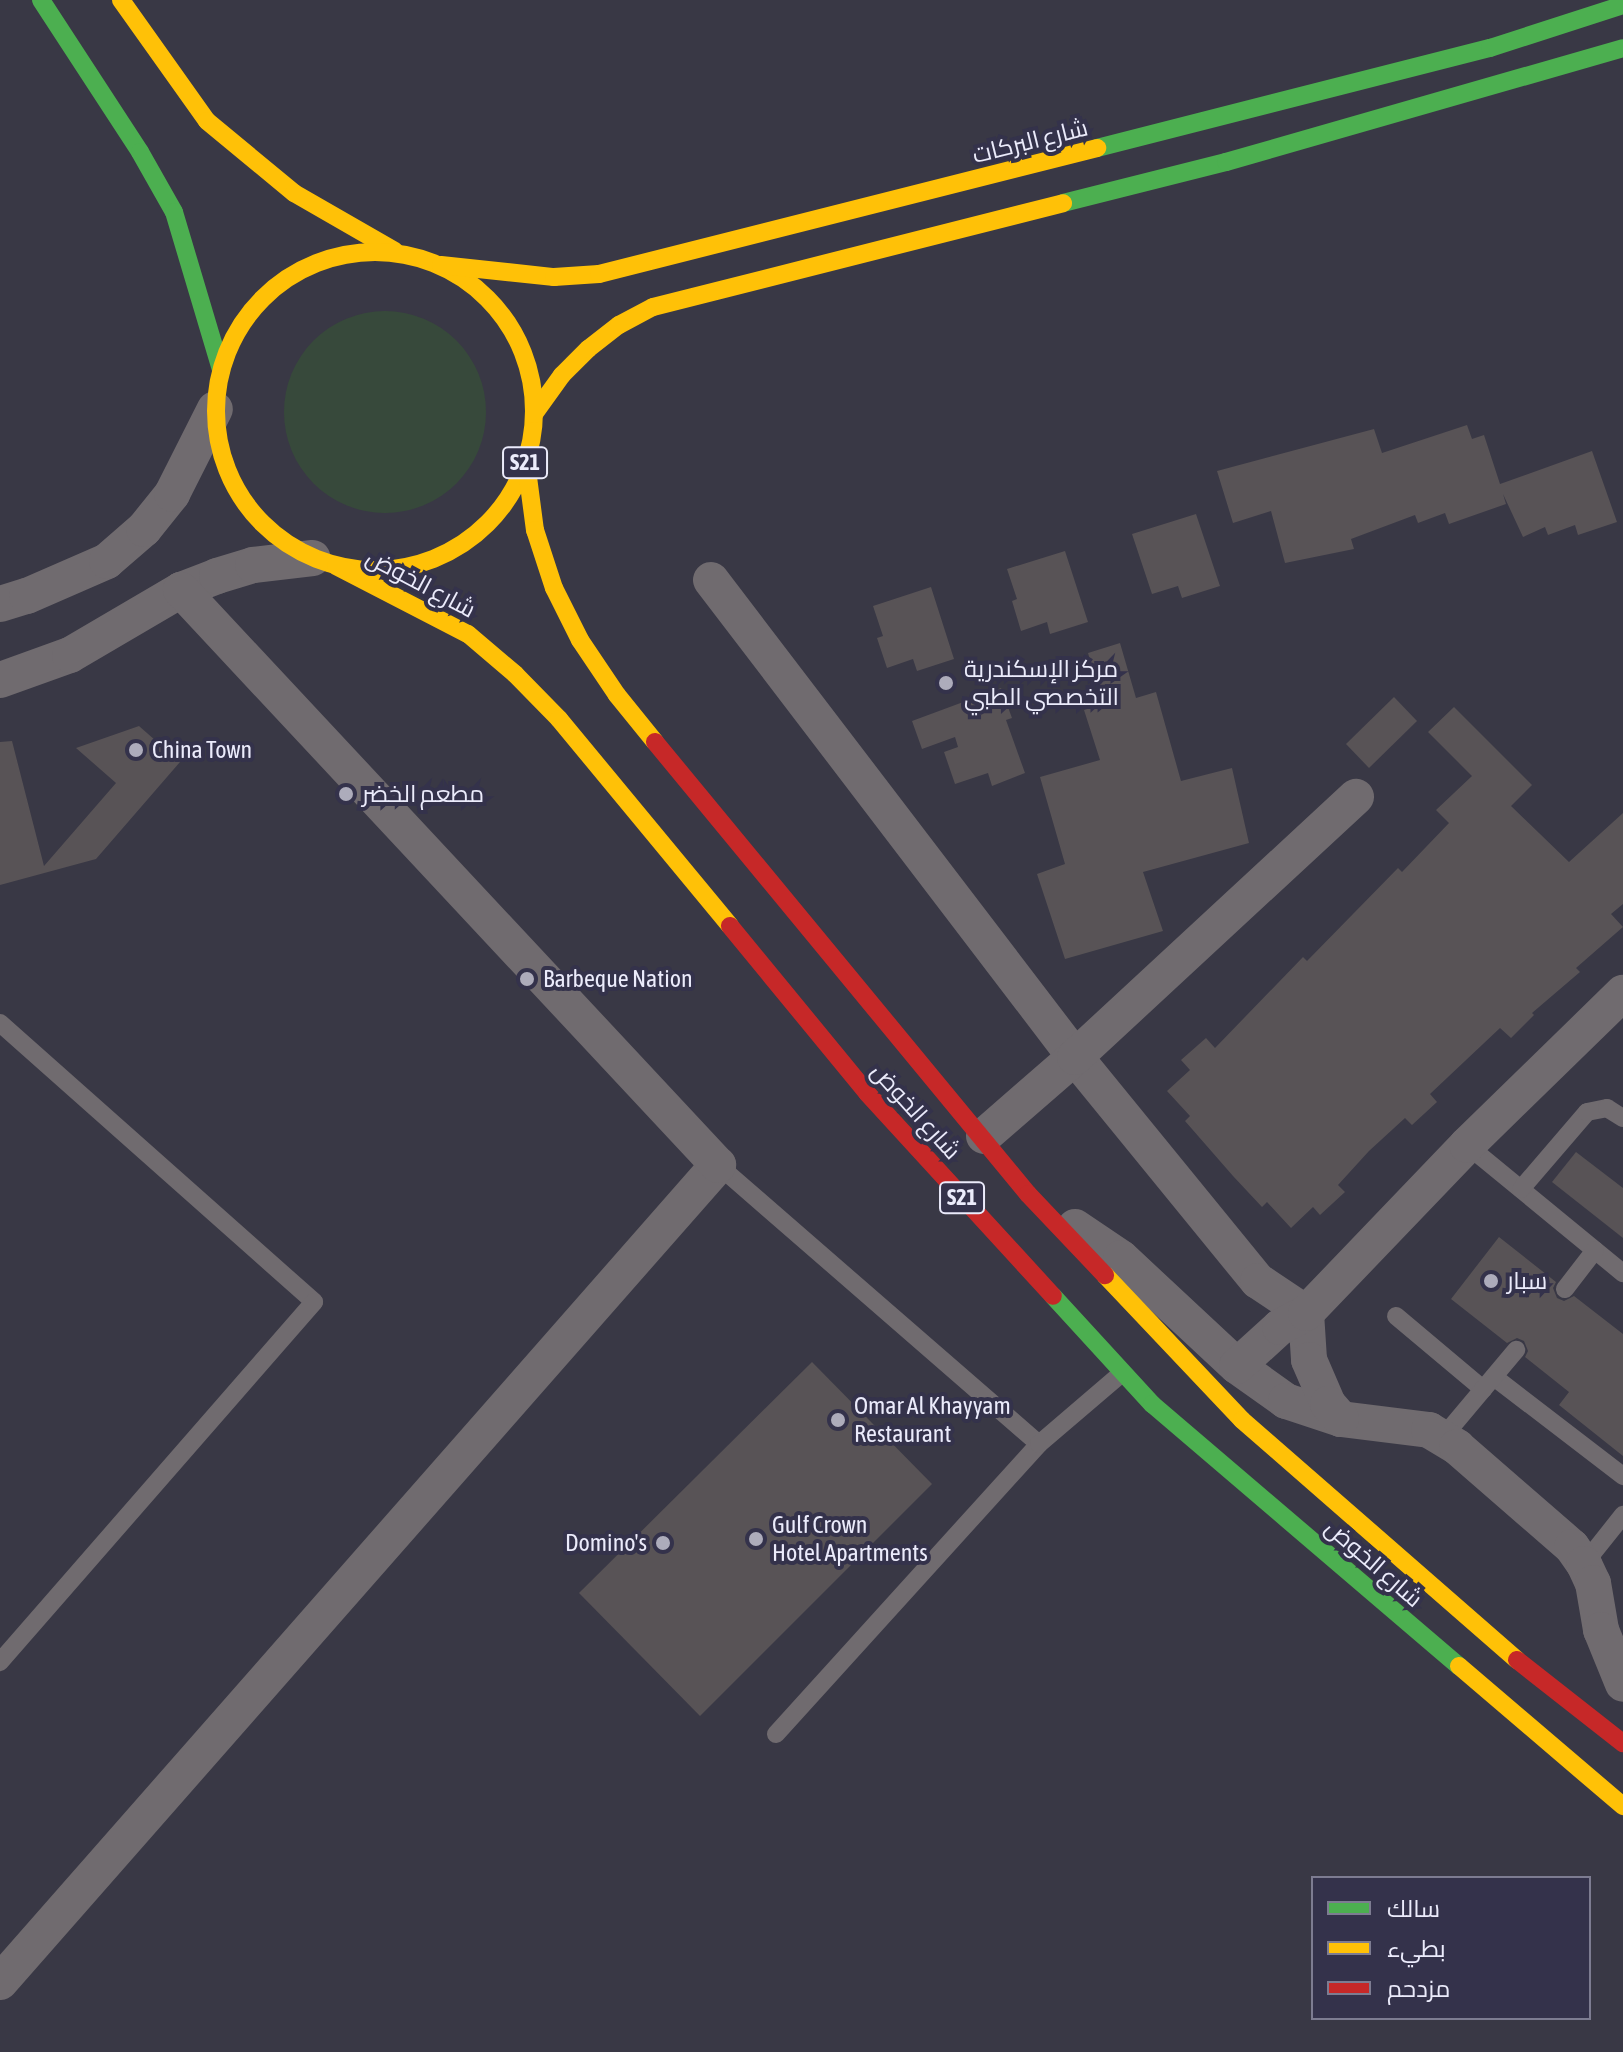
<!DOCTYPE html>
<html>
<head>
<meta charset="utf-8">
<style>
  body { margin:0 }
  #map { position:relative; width:1623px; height:2052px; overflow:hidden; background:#393845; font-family:"Asap Condensed",Cairo,sans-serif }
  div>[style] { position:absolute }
  .green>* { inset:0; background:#37493b }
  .round { border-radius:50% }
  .building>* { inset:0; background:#585356 }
  .lane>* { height:18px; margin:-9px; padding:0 9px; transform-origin:9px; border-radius:9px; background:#706b6f }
  .street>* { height:36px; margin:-18px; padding:0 18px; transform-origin:18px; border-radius:18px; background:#706b6f }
  .fast>* { height:18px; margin:-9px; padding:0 9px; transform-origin:9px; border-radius:9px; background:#4caf50 }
  .slow>* { height:18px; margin:-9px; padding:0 9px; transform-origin:9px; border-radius:9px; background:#ffc107 }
  .slow>.ring { margin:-9px; padding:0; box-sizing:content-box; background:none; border:18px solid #ffc107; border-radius:50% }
  .jam>* { height:18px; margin:-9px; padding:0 9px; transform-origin:9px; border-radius:9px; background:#c62828 }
  .dots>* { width:22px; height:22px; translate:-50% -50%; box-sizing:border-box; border:4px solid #34324b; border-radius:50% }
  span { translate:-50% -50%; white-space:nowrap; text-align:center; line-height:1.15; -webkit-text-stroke:8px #34324b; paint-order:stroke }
  .shield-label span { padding:2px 6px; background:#34324b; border:2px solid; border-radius:6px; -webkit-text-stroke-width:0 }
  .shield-label { font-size:22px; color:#ebebfb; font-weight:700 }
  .street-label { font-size:24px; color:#ebebfb }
  .poi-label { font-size:24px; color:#ebebfb }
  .left { translate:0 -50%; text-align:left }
  .right { translate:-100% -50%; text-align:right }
  .legend { position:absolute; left:1311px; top:1876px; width:280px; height:144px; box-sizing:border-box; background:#34324b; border:2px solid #7d7c91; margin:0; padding:10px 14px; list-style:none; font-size:24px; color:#ebebfb }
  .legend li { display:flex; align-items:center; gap:16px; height:40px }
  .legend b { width:40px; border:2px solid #7d7c91 }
</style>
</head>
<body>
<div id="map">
  <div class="green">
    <div class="round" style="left:284px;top:311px;width:202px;height:202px"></div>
  </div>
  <div class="building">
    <div style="clip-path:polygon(1467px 425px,1472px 439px,1484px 435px,1500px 484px,1592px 451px,1617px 522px,1578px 535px,1575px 525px,1548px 535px,1545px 527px,1523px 537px,1503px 494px,1506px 504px,1449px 524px,1445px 513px,1418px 523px,1415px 515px,1351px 539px,1354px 549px,1285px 563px,1271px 511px,1233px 523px,1217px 471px,1374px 429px,1382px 453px)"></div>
    <div style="clip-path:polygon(1196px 514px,1220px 586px,1182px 598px,1178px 586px,1152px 594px,1132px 534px)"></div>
    <div style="clip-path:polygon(1065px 551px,1088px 622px,1050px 634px,1047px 622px,1021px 631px,1012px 601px,1017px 599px,1007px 569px)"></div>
    <div style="clip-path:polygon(931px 587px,954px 659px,917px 671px,913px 659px,887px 668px,877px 638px,883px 636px,873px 606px)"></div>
    <div style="clip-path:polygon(1120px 643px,1136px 698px,1156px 692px,1181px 781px,1232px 768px,1249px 843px,1143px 872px,1163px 931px,1065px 959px,1037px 874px,1065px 864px,1040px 777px,1100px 760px,1084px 710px,1103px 704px,1088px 653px)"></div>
    <div style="clip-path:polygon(1001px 688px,1012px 718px,1006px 720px,1025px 773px,992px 786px,988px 773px,955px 784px,944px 752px,958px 747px,955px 737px,922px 749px,912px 721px)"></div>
    <div style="clip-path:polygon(1394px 697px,1417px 721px,1369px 768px,1346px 744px)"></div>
    <div style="clip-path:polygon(1454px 707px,1532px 785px,1511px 806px,1569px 862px,1623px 813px,1623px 904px,1611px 914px,1623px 927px,1576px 968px,1580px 972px,1532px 1013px,1534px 1015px,1511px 1038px,1500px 1028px,1430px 1094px,1437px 1102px,1412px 1125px,1405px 1118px,1369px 1151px,1338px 1185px,1345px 1192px,1320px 1215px,1313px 1207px,1291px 1228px,1267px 1202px,1262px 1207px,1233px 1176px,1185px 1121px,1190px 1116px,1167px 1091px,1190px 1070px,1181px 1060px,1206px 1038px,1215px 1048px,1303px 957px,1307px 961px,1398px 868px,1402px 872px,1449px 823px,1436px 810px,1472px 776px,1428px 732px)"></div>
    <div style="clip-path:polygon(139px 726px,180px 762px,96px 859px,0 885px,0 742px,12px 741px,44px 866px,116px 783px,76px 748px)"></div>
    <div style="clip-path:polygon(1576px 1152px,1623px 1188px,1623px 1238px,1552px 1182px)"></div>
    <div style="clip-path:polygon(1499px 1237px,1556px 1282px,1553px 1288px,1557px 1298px,1564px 1301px,1574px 1296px,1623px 1334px,1623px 1456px,1559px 1405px,1569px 1392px,1525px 1357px,1528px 1351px,1524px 1341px,1517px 1338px,1507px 1343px,1451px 1299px)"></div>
    <div style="clip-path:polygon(812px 1362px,932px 1484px,700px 1716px,579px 1593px)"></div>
  </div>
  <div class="lane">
    <div style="left:0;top:1023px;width:420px;rotate:41.6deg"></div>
    <div style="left:314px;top:1302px;width:478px;rotate:131.1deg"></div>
    <div style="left:1467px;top:1145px;width:202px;rotate:39.4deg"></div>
    <div style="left:718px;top:1165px;width:425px;rotate:41deg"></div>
    <div style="left:1521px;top:1189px;width:101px;rotate:-49.4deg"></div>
    <div style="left:1587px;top:1112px;width:20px;rotate:-11deg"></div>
    <div style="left:1607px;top:1108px;width:19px;rotate:32deg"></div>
    <div style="left:1565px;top:1289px;width:49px;rotate:-52.4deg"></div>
    <div style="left:1396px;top:1316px;width:114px;rotate:40deg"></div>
    <div style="left:1494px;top:1377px;width:163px;rotate:37.5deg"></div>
    <div style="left:1443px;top:1437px;width:114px;rotate:-50deg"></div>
    <div style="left:1584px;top:1564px;width:63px;rotate:-51.5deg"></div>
    <div style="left:776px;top:1734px;width:391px;rotate:-47.8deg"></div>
    <div style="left:1039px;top:1444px;width:109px;rotate:-40.5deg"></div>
  </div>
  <div class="street">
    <div style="left:711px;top:580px;width:600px;rotate:52.65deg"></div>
    <div style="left:1075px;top:1057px;width:289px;rotate:50.8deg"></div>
    <div style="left:1258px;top:1281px;width:58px;rotate:33.7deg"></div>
    <div style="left:0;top:604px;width:28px;rotate:-17deg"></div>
    <div style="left:27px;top:596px;width:87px;rotate:-23.6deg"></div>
    <div style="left:107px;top:561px;width:49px;rotate:-40.9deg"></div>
    <div style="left:144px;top:529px;width:45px;rotate:-51.3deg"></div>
    <div style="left:172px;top:494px;width:95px;rotate:-63.2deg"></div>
    <div style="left:0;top:680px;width:74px;rotate:-19.7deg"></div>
    <div style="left:70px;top:655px;width:129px;rotate:-30.4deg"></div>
    <div style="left:181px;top:590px;width:39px;rotate:-21deg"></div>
    <div style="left:217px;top:576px;width:38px;rotate:-17deg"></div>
    <div style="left:253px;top:565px;width:60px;rotate:-6.7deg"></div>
    <div style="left:984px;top:1136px;width:121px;rotate:-41deg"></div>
    <div style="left:1075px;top:1057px;width:383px;rotate:-42.8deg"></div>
    <div style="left:1075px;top:1227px;width:55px;rotate:34deg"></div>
    <div style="left:1121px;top:1258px;width:158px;rotate:43deg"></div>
    <div style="left:1237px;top:1366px;width:60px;rotate:35.5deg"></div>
    <div style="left:1286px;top:1401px;width:58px;rotate:18.1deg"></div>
    <div style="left:1341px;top:1419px;width:89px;rotate:7.1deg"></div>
    <div style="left:1429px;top:1430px;width:33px;rotate:31deg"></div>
    <div style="left:1457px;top:1447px;width:152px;rotate:41deg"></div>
    <div style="left:1572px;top:1547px;width:21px;rotate:55deg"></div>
    <div style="left:1584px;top:1564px;width:21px;rotate:65deg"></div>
    <div style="left:1593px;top:1583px;width:48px;rotate:80.3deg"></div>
    <div style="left:1601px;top:1630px;width:58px;rotate:67.8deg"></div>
    <div style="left:1306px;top:1313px;width:47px;rotate:86.3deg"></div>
    <div style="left:1309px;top:1360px;width:48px;rotate:66.6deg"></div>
    <div style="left:1328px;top:1404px;width:20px;rotate:49deg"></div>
    <div style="left:1237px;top:1366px;width:58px;rotate:-42.2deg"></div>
    <div style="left:1280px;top:1327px;width:30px;rotate:-28deg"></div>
    <div style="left:1306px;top:1313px;width:233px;rotate:-46.2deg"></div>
    <div style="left:1467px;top:1145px;width:218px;rotate:-44.3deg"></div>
    <div style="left:0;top:1982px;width:1088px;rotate:-48.69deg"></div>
    <div style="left:718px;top:1165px;width:787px;rotate:-133.04deg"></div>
  </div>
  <div class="fast">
    <div style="left:41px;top:0;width:181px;rotate:56.9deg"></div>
    <div style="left:140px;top:152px;width:69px;rotate:60.5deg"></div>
    <div style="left:174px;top:212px;width:165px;rotate:73.4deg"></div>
    <div style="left:1097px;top:148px;width:406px;rotate:-14.3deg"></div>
    <div style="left:1490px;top:48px;width:140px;rotate:-17.9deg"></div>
    <div style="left:1063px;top:203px;width:168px;rotate:-14.1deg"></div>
    <div style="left:1226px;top:162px;width:413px;rotate:-16deg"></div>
    <div style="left:1053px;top:1296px;width:147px;rotate:47.5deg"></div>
    <div style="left:1152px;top:1404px;width:404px;rotate:40.5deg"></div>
  </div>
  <div class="slow">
    <div style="left:121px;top:0;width:148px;rotate:54.6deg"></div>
    <div style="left:207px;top:121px;width:113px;rotate:39.6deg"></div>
    <div style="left:294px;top:193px;width:116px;rotate:29.9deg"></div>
    <div class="ring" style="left:216px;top:252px;width:300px;height:300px"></div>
    <div style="left:441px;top:265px;width:114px;rotate:6.1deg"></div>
    <div style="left:554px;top:277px;width:45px;rotate:-3.8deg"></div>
    <div style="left:599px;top:274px;width:514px;rotate:-14.2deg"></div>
    <div style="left:534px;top:414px;width:48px;rotate:-54.3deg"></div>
    <div style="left:562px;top:375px;width:37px;rotate:-45deg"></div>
    <div style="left:588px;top:349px;width:39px;rotate:-38deg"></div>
    <div style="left:619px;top:325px;width:38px;rotate:-28deg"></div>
    <div style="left:653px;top:307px;width:423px;rotate:-14.2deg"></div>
    <div style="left:526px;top:462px;width:69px;rotate:82.5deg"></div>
    <div style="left:535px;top:530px;width:61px;rotate:71.9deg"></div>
    <div style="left:554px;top:588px;width:58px;rotate:63.4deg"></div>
    <div style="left:580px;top:640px;width:66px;rotate:56.1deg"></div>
    <div style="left:617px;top:695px;width:60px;rotate:51deg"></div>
    <div style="left:336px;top:566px;width:148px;rotate:27.3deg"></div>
    <div style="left:468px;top:634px;width:62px;rotate:40.4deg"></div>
    <div style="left:515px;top:674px;width:63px;rotate:45.6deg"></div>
    <div style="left:559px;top:719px;width:268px;rotate:50.4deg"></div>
    <div style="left:1105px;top:1275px;width:199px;rotate:46.6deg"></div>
    <div style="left:1242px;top:1420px;width:365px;rotate:41.1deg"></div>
    <div style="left:1459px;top:1666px;width:216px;rotate:40.5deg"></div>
  </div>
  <div class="jam">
    <div style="left:655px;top:742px;width:586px;rotate:50.47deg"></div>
    <div style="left:1028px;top:1194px;width:112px;rotate:46.5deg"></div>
    <div style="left:730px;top:926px;width:216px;rotate:50.6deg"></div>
    <div style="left:867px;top:1093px;width:275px;rotate:47.5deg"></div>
    <div style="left:1517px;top:1660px;width:135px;rotate:38.1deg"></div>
  </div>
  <div class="dots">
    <div style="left:946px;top:683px;background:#adacbb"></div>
    <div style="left:136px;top:750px;background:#adacbb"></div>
    <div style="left:346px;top:794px;background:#adacbb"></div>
    <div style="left:527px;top:979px;background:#adacbb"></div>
    <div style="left:1491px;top:1281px;background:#adacbb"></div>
    <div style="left:838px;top:1420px;background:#adacbb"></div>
    <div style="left:756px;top:1539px;background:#adacbb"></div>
    <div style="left:663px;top:1543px;background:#adacbb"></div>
  </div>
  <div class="shield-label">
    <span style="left:525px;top:463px">S21</span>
    <span style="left:962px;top:1198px">S21</span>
  </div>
  <div class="street-label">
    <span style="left:1030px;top:141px;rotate:-14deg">شارع البركات</span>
    <span style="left:421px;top:583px;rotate:28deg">شارع الخوض</span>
    <span style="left:916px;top:1111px;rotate:48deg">شارع الخوض</span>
    <span style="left:1374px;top:1563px;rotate:41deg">شارع الخوض</span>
  </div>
  <div class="poi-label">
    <span class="left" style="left:964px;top:683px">مركز الإسكندرية<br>التخصصي الطبي</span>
    <span class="left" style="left:152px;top:750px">China Town</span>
    <span class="left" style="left:362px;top:794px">مطعم الخضر</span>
    <span class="left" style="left:543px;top:979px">Barbeque Nation</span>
    <span class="left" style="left:1507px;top:1281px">سبار</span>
    <span class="left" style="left:854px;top:1420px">Omar Al Khayyam<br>Restaurant</span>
    <span class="left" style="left:772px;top:1539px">Gulf Crown<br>Hotel Apartments</span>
    <span class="right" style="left:647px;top:1543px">Domino's</span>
  </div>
  <ul class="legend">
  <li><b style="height:10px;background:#4caf50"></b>سالك</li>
  <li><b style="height:10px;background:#ffc107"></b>بطيء</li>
  <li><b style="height:10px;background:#c62828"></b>مزدحم</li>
  </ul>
</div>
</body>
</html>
